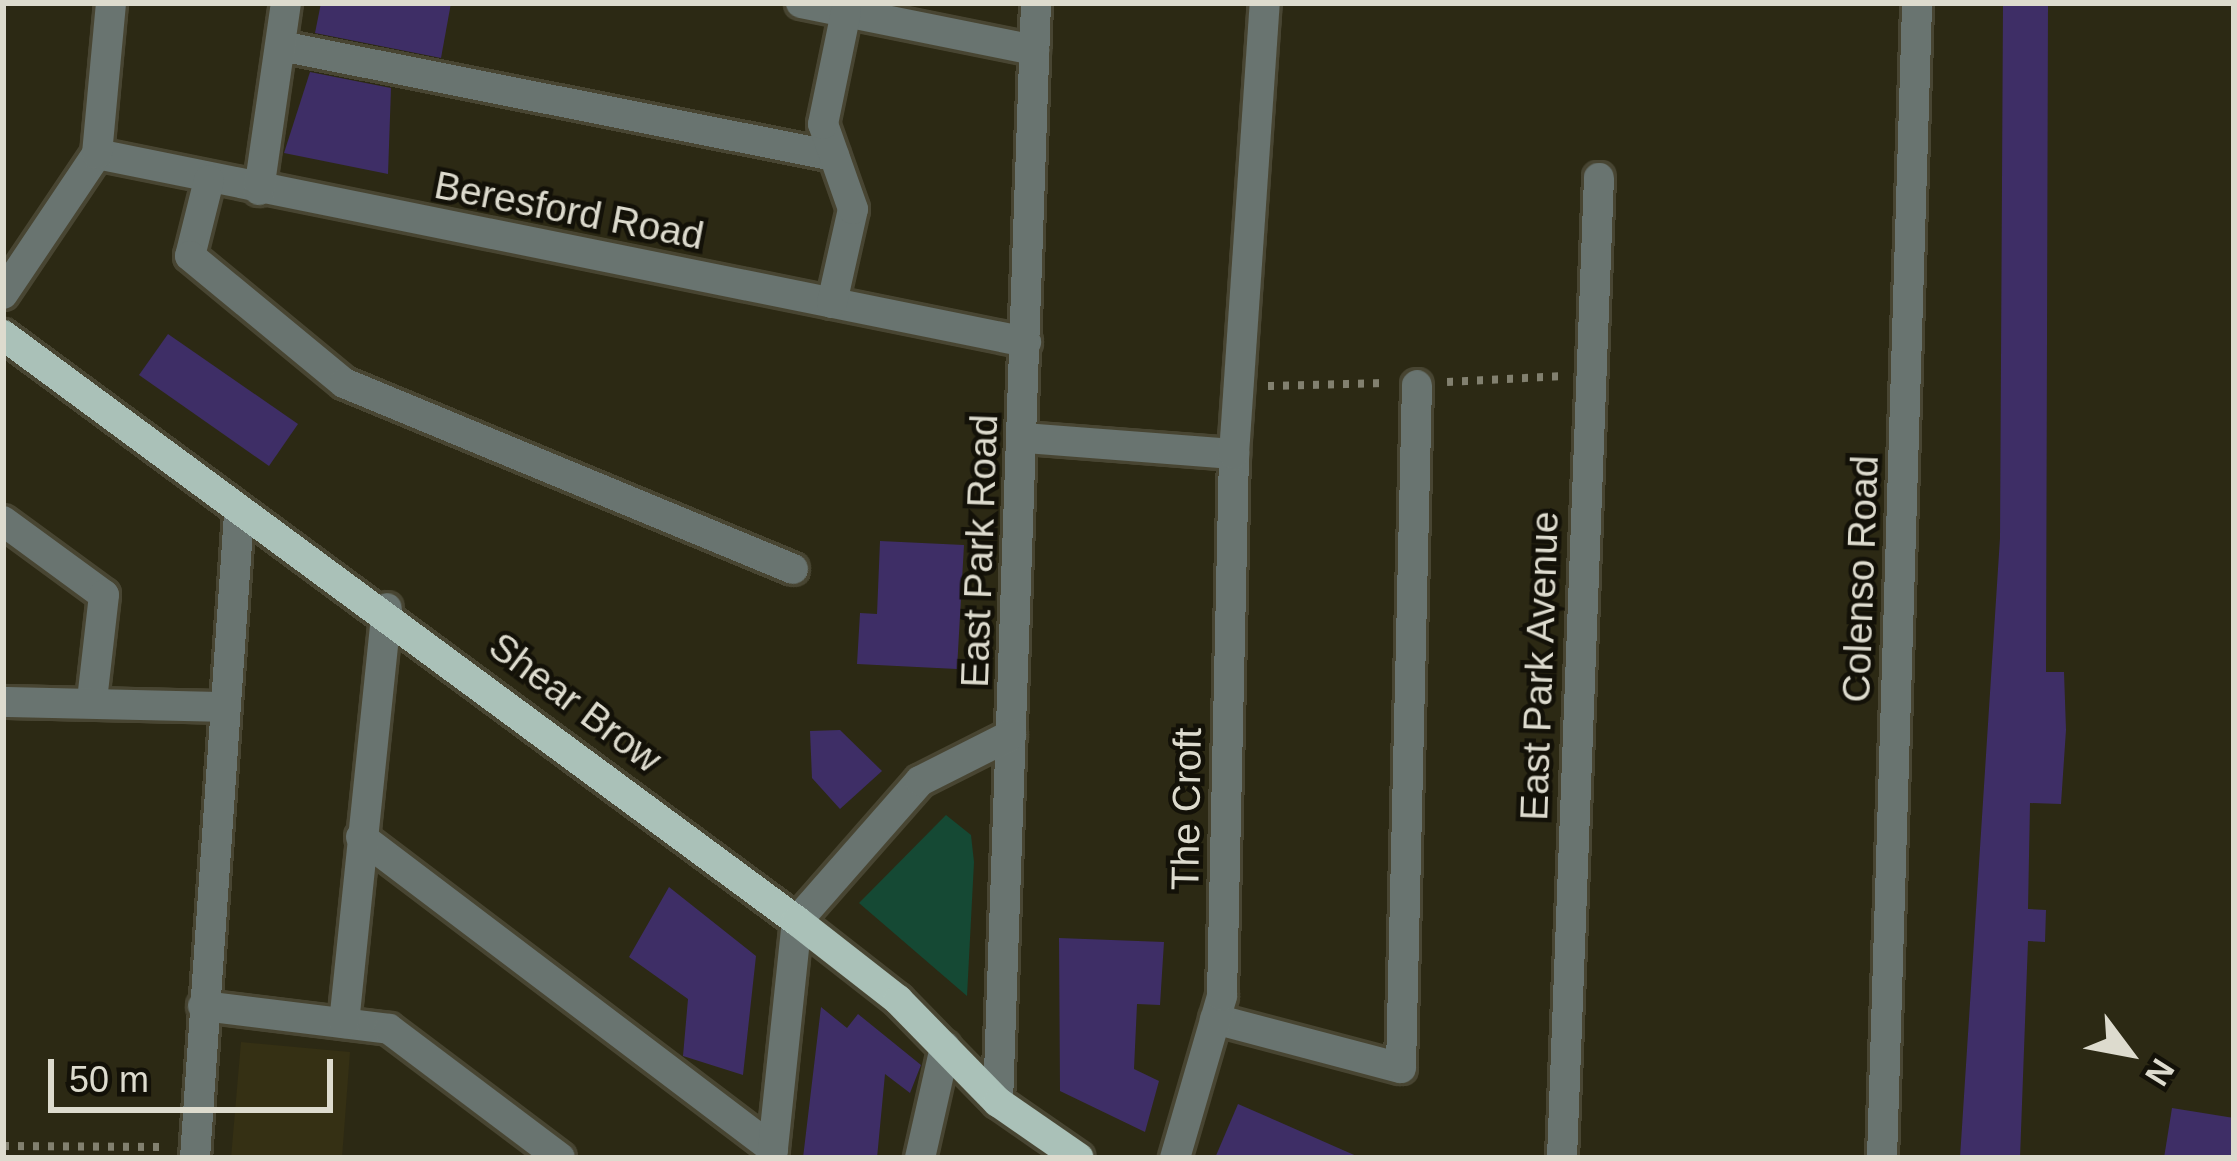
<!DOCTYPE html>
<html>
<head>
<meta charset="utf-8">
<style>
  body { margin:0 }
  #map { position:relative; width:2237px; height:1161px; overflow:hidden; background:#2c2914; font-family:Arial,sans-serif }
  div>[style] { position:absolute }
  .built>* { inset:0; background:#353014 }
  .green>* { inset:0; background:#154934 }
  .building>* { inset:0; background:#3e2e66 }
  .path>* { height:8px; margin-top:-4px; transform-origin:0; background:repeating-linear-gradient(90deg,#82806f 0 6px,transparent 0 15px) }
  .roads { filter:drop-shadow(3px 0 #484532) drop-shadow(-3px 0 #484532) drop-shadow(0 3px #484532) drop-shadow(0 -3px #484532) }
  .minor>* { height:30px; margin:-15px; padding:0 15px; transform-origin:15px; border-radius:15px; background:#697470 }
  .major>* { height:30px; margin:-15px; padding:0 15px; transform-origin:15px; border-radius:15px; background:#aac1b8 }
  span { translate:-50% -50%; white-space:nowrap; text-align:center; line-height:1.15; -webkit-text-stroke:9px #131108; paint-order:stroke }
  .street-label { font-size:39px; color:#dddbce }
  .frame { position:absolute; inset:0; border:6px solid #dddbce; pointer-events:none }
  .north { position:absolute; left:2069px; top:993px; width:120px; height:120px; -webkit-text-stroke:9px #131108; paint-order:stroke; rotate:122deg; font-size:33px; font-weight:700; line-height:48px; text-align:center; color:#dddbce }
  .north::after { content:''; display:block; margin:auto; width:42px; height:54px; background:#dddbce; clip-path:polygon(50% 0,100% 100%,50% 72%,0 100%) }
  .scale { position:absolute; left:48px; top:1059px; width:285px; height:54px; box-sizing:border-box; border:6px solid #dddbce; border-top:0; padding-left:15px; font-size:36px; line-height:42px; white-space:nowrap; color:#dddbce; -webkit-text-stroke:9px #131108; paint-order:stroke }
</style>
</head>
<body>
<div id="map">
  <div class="built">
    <div style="clip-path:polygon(241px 1042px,350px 1052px,342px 1158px,231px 1158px)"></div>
  </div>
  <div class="green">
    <div style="clip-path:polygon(946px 815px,971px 835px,974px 862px,967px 996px,859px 903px)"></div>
  </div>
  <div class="building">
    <div style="clip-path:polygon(321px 3px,451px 3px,441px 58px,315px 33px)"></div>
    <div style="clip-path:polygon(2003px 3px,2048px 3px,2046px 672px,2064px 672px,2066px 730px,2061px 804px,2030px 803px,2028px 909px,2046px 910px,2045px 942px,2028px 941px,2020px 1158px,1960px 1158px,2000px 538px)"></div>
    <div style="clip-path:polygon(310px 72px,391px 88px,388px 174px,284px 153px)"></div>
    <div style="clip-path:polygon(168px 334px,298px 424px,269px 466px,139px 375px)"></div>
    <div style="clip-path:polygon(880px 541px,964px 545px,957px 669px,857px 664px,860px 613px,877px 614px)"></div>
    <div style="clip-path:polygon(840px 730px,882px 771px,840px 809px,812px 778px,810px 731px)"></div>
    <div style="clip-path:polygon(669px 887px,756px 956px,743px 1075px,683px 1056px,688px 999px,629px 957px)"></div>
    <div style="clip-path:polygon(1059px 938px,1164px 942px,1160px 1005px,1137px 1004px,1134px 1069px,1159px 1081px,1145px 1132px,1060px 1091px)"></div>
    <div style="clip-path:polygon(821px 1007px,847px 1028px,858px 1014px,921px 1065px,910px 1093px,885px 1074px,877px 1158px,803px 1158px)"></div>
    <div style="clip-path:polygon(1238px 1104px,1277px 1121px,1361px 1158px,1215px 1158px)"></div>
    <div style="clip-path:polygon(2172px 1108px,2234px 1118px,2234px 1158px,2164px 1158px)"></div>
  </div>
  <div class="path">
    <div style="left:1447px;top:382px;width:117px;rotate:-2.9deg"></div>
    <div style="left:1268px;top:386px;width:117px;rotate:-1.5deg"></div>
    <div style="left:3px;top:1146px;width:160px;rotate:0.4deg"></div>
  </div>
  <div class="roads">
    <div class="minor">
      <div style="left:801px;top:3px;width:238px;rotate:11.4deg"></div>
      <div style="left:281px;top:46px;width:564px;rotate:11.25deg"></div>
      <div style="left:97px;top:154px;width:948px;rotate:11.44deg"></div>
      <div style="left:209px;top:180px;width:78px;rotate:104deg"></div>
      <div style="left:190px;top:256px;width:200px;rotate:39.5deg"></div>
      <div style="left:344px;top:383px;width:486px;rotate:22.5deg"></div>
      <div style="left:259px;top:190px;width:189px;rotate:-81.8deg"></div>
      <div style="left:3px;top:294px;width:169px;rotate:-56.1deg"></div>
      <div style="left:97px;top:154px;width:152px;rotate:-84.7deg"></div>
      <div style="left:832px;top:303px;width:96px;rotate:-77.4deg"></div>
      <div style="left:853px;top:209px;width:90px;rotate:-109.4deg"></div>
      <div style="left:823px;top:124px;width:114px;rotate:-78.4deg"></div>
      <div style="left:1025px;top:438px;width:210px;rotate:4.4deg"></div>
      <div style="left:3px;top:521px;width:125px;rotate:36.2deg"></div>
      <div style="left:104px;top:595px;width:106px;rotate:96.5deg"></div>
      <div style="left:3px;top:702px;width:222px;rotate:1.3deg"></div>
      <div style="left:361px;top:837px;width:517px;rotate:37.14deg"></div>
      <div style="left:203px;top:1006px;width:187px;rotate:7deg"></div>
      <div style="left:389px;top:1029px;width:214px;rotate:37deg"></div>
      <div style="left:1215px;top:1019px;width:192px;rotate:14.8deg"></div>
      <div style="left:1401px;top:1068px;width:683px;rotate:-88.66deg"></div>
      <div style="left:344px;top:1023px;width:417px;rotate:-84.1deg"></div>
      <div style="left:998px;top:1102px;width:1100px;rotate:-88.02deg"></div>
      <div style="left:195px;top:1158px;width:645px;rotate:-86.09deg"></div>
      <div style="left:772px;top:1158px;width:238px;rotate:-84deg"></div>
      <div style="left:797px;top:921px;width:186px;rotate:-48.7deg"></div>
      <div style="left:920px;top:781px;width:102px;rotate:-26.8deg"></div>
      <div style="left:920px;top:1158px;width:114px;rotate:-77.3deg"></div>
      <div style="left:1175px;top:1158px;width:169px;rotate:-73.8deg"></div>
      <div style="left:1222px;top:996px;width:542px;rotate:-88.73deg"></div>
      <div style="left:1234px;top:454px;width:452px;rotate:-86.1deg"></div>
      <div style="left:1562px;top:1158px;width:981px;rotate:-87.84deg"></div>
      <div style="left:1882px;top:1158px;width:1156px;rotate:-88.26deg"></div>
    </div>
    <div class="major">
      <div style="left:3px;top:335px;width:987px;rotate:36.43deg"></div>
      <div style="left:797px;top:921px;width:128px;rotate:38deg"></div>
      <div style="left:898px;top:1000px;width:143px;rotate:45.6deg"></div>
      <div style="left:998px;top:1102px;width:98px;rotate:34.7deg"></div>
    </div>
  </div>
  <div class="street-label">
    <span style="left:569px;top:211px;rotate:11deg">Beresford Road</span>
    <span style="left:980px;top:551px;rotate:-88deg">East Park Road</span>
    <span style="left:1861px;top:579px;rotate:-88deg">Colenso Road</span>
    <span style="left:1540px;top:666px;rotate:-88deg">East Park Avenue</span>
    <span style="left:575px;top:703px;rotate:37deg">Shear Brow</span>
    <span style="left:1187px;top:809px;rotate:-89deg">The Croft</span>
  </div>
  <div class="frame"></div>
  <div class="north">N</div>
  <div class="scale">50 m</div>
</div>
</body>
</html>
